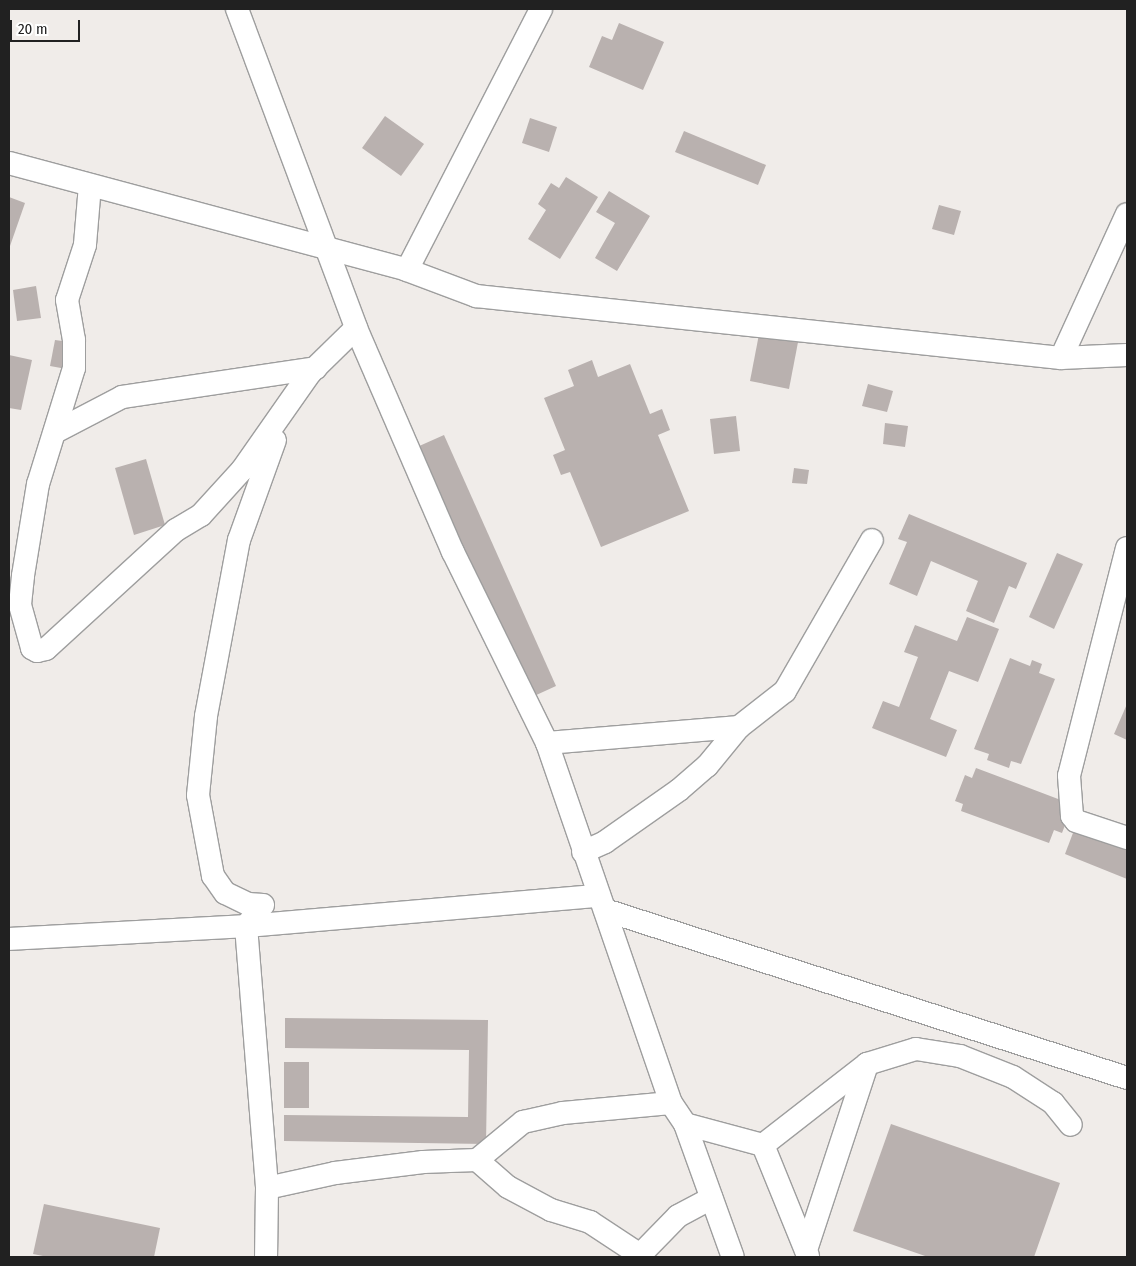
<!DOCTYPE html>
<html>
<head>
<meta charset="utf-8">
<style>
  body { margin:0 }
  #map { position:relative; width:1136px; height:1266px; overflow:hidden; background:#f0ece9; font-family:"Fira Sans Condensed",sans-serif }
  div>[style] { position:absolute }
  .building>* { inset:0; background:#b9b1af }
  .roads { filter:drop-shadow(1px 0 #9e9e9e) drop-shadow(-1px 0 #9e9e9e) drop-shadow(0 1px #9e9e9e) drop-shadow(0 -1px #9e9e9e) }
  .minor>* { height:22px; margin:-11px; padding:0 11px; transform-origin:11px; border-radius:11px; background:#fff }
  span { translate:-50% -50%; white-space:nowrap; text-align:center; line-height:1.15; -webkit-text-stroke:5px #fff; paint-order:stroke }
  .frame { position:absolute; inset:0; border:10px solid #212121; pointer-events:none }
  .scale { position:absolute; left:10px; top:20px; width:70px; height:22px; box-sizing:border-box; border:2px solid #212121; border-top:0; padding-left:6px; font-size:15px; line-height:18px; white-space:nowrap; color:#212121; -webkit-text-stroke:4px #fff; paint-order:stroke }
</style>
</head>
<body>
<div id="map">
  <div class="building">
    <div style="clip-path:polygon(619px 23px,664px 42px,643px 90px,589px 67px,602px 36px,612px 40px)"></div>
    <div style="clip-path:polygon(385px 116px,424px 144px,401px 176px,362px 148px)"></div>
    <div style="clip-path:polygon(530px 118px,557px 127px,549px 152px,522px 143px)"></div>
    <div style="clip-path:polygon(684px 131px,766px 165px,758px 185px,675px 152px)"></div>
    <div style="clip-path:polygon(566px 177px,598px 197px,560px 259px,528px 239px,546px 210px,538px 204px,551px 183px,559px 188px)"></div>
    <div style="clip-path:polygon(609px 191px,650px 216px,617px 271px,595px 258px,615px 223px,596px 212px)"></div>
    <div style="clip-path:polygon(9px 197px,25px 203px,10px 246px,9px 246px)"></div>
    <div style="clip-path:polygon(939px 205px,961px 211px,954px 235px,932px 229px)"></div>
    <div style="clip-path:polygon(36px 286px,41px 318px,17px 321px,13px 290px)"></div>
    <div style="clip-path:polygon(760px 329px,799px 337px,789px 389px,750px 381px)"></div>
    <div style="clip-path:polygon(55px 340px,77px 343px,72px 370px,50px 366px)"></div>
    <div style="clip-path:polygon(9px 355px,32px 360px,21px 410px,9px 408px)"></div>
    <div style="clip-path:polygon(592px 360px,598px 377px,630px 364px,650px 414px,662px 409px,670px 430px,658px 435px,689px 511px,601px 547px,570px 472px,561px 475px,553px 455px,565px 450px,544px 398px,574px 386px,568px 370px)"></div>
    <div style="clip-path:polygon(868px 384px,893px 391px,887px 412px,862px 406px)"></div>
    <div style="clip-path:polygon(736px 416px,740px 451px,714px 454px,710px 419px)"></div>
    <div style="clip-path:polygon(885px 423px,908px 426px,905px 447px,883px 444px)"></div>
    <div style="clip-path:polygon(444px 435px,556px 686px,521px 702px,408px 451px)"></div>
    <div style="clip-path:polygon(146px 459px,165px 525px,134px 535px,115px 468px)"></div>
    <div style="clip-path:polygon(794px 468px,809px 470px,807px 484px,792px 483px)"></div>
    <div style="clip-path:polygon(909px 514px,1027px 563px,1016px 589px,1009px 586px,994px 623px,966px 611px,978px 581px,931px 561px,917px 596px,889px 584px,907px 542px,898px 539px)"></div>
    <div style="clip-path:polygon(1057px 553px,1083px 564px,1054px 629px,1029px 617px)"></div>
    <div style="clip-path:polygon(967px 617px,999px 629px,978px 682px,949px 671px,930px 719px,957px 730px,946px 757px,872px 728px,883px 701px,899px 707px,918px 657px,904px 652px,915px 625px,957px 641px)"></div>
    <div style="clip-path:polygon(1010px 658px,1030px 666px,1032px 660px,1042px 664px,1039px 673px,1055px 679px,1021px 764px,1011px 761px,1009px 768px,987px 760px,989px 754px,974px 749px)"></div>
    <div style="clip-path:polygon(1127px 704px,1127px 740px,1114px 734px)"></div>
    <div style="clip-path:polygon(976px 768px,1066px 802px,1060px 818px,1067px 820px,1062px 833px,1054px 830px,1049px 843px,961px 811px,963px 804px,955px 801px,965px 775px,972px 778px)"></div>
    <div style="clip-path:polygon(1076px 825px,1127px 846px,1127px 879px,1065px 854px)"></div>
    <div style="clip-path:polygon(285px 1018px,488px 1020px,486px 1144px,284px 1141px,284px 1115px,468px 1117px,469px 1050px,285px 1048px)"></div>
    <div style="clip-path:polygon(284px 1062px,309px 1062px,309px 1108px,284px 1108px)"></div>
    <div style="clip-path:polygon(891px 1124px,1060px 1183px,1034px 1257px,928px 1257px,853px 1231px)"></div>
    <div style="clip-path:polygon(44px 1204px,160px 1228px,154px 1257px,48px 1257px,33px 1254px)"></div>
  </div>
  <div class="roads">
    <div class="minor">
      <div style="left:237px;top:9px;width:340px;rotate:69.5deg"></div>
      <div style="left:356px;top:328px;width:244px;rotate:66.6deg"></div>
      <div style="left:453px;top:552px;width:213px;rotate:63.8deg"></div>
      <div style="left:547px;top:743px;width:381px;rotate:71deg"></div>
      <div style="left:671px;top:1103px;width:25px;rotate:56deg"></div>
      <div style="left:685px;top:1124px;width:141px;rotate:70.2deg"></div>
      <div style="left:9px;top:163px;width:412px;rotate:15deg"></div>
      <div style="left:407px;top:270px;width:74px;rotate:20.6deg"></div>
      <div style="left:476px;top:296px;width:588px;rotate:6.05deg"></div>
      <div style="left:1061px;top:358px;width:66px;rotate:-2.6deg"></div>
      <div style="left:90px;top:185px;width:60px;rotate:94.8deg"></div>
      <div style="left:85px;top:245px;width:58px;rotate:108.1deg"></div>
      <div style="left:67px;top:300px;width:41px;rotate:80.1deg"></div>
      <div style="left:74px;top:340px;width:28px;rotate:90deg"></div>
      <div style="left:74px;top:368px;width:121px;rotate:107.2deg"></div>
      <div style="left:38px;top:484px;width:93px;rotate:99.3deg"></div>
      <div style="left:23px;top:576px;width:29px;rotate:96deg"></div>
      <div style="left:20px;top:605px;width:45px;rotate:74.4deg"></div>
      <div style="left:32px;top:648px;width:6px;rotate:31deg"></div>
      <div style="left:37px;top:651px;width:9px;rotate:-13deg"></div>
      <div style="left:46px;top:649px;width:176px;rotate:-42.5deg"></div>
      <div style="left:176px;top:530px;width:29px;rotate:-31deg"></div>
      <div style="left:201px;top:515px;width:61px;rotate:-47.7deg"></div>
      <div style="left:242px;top:470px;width:118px;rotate:-55deg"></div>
      <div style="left:310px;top:373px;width:64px;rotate:-44.4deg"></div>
      <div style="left:407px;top:270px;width:293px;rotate:-62.8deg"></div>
      <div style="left:1061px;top:358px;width:158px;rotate:-65.4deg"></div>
      <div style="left:57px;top:431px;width:73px;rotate:-27.6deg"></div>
      <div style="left:122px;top:397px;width:196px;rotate:-8.5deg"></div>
      <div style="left:1127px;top:548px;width:235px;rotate:104.3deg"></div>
      <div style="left:1069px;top:776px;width:40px;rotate:85.7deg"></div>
      <div style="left:1072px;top:816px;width:6px;rotate:51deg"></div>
      <div style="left:1076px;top:821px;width:54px;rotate:18.4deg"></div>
      <div style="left:547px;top:743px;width:193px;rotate:-4.8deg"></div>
      <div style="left:583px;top:852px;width:24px;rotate:-24deg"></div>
      <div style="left:605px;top:842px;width:90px;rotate:-35.1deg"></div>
      <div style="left:679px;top:790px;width:37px;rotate:-41deg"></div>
      <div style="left:707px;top:766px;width:50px;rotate:-50.6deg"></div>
      <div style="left:739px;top:727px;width:58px;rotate:-38deg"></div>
      <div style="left:785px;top:691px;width:174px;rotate:-60.1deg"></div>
      <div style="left:263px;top:905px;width:15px;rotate:-176deg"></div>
      <div style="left:248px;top:904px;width:25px;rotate:-154deg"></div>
      <div style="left:225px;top:893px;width:21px;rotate:-125deg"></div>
      <div style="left:213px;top:876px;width:82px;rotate:-100.5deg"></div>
      <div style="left:198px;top:795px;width:79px;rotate:-84.2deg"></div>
      <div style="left:206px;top:716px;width:179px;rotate:-79.4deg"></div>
      <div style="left:239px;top:540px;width:106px;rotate:-70.2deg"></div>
      <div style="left:605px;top:910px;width:548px;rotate:17.84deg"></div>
      <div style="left:256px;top:914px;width:16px;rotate:130deg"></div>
      <div style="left:246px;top:926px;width:263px;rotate:85.4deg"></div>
      <div style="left:267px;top:1188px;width:69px;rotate:90.8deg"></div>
      <div style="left:9px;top:939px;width:237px;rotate:-3.1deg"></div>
      <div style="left:246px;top:926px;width:354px;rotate:-4.9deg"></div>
      <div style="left:685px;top:1124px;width:81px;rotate:15.1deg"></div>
      <div style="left:763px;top:1145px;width:132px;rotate:-37.9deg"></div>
      <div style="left:867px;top:1064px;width:51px;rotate:-17deg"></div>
      <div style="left:916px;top:1049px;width:45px;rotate:9deg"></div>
      <div style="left:960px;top:1056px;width:57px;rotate:21.6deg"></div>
      <div style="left:1013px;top:1077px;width:48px;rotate:33deg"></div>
      <div style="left:1053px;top:1103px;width:28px;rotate:51deg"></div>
      <div style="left:763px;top:1145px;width:120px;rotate:67.9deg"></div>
      <div style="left:477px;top:1160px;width:41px;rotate:41.1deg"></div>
      <div style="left:508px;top:1187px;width:49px;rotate:28.1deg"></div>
      <div style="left:551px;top:1210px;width:41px;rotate:17.1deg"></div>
      <div style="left:590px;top:1222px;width:60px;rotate:33.4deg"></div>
      <div style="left:267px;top:1188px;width:70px;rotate:-12.4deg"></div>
      <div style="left:335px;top:1173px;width:89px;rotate:-7.1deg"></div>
      <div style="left:423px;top:1162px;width:54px;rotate:-2.1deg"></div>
      <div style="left:477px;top:1160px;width:60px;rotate:-39.6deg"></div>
      <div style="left:523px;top:1122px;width:41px;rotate:-12.7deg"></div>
      <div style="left:563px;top:1113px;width:108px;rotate:-5.3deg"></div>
      <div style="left:806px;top:1250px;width:196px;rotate:-71.8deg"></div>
      <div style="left:638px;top:1257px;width:57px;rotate:-45.7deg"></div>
      <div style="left:678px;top:1216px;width:38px;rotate:-28deg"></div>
    </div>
  </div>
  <div class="frame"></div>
  <div class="scale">20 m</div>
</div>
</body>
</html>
